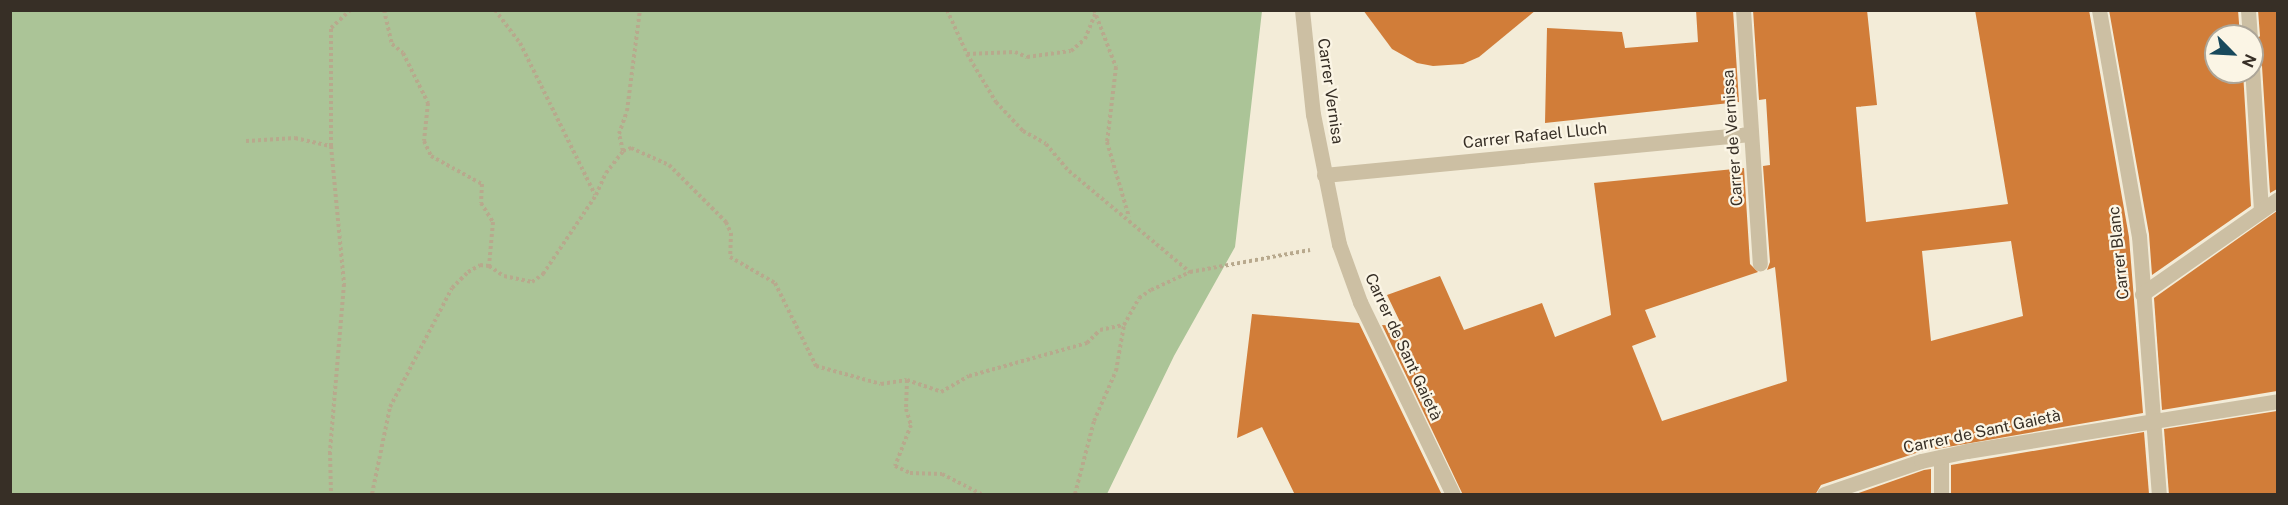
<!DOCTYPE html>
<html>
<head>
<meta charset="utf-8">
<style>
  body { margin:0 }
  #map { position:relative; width:2288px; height:505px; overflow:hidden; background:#f3ecd8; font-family:"Public Sans",sans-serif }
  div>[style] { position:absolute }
  .green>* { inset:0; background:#abc497 }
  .building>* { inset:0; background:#d17d39 }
  .path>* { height:4px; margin-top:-2px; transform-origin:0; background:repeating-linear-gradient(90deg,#b8a98d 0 3px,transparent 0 6px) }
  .minor>* { height:15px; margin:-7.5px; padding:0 7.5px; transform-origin:7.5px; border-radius:7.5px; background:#ccbfa3 }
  span { translate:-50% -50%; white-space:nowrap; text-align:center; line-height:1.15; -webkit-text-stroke:4.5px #fbf5e5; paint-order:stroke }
  .street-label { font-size:16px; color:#372f26 }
  .frame { position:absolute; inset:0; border:12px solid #372f26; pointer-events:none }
  .north { position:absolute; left:2204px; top:24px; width:60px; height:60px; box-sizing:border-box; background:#fbf5e5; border:2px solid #ada699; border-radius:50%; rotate:114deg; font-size:16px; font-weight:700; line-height:24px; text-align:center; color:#372f26 }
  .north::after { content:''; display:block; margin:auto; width:21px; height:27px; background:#18495c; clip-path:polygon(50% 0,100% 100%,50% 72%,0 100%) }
</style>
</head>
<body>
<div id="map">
  <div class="green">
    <div style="clip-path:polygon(10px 11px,11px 10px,1262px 11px,1235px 247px,1174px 356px,1107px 494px,11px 494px)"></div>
  </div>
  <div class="building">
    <div style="clip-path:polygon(1363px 10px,1536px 10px,1479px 57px,1463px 64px,1433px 66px,1417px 63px,1392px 49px)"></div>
    <div style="clip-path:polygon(1696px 10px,1733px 10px,1739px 102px,1545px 123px,1547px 28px,1622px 32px,1625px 48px,1698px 42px)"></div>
    <div style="clip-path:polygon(evenodd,1753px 10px,1867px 10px,1877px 105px,1856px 107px,1866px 222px,2008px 204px,1975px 10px,2089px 10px,2129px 237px,2143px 413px,1919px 452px,1821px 485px,1815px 495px,1463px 495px,1382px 325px,1402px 326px,1387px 295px,1440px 276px,1464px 330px,1542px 303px,1555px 337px,1611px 315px,1594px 183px,1744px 168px,1750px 264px,1758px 272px,1645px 310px,1656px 337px,1632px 346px,1662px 421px,1787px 381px,1775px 267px,1767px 270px,1770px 262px,1763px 166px,1770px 165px,1766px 99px,1759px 100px,1753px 10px,2011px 241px,2023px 316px,1931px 341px,1922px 251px,2011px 241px)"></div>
    <div style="clip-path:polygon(2109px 10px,2238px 10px,2240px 36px,2216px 36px,2216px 72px,2243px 72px,2251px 206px,2152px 275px,2149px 234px)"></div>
    <div style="clip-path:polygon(2258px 10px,2277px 10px,2277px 189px,2270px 193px,2262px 66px,2252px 57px,2252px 45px,2260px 36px)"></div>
    <div style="clip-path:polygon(2277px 211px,2277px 391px,2162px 410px,2154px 298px)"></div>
    <div style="clip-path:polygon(1252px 314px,1359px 323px,1442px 495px,1295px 495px,1262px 427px,1237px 438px)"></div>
    <div style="clip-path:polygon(2277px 411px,2277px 495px,2169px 495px,2164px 429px)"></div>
    <div style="clip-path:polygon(2144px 432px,2149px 494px,1951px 495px,1951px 465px)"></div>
    <div style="clip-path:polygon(1931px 469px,1931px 495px,1853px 495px,1924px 470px)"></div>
  </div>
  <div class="path">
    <div style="left:384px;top:10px;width:35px;rotate:77deg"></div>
    <div style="left:392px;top:44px;width:14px;rotate:39deg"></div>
    <div style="left:403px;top:53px;width:56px;rotate:63.4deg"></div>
    <div style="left:428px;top:103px;width:38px;rotate:96deg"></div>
    <div style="left:424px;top:141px;width:17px;rotate:65deg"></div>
    <div style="left:431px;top:156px;width:58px;rotate:28.8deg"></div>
    <div style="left:482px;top:184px;width:19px;rotate:93deg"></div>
    <div style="left:481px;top:203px;width:22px;rotate:58deg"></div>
    <div style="left:493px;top:222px;width:44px;rotate:95.2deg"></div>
    <div style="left:495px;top:10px;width:41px;rotate:52.9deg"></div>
    <div style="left:520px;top:43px;width:169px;rotate:63.7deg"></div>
    <div style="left:947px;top:10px;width:48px;rotate:65.6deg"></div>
    <div style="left:967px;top:54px;width:56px;rotate:58.9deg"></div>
    <div style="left:996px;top:102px;width:40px;rotate:47deg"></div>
    <div style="left:1023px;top:131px;width:26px;rotate:29deg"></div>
    <div style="left:1046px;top:144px;width:35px;rotate:50deg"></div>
    <div style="left:1069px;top:171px;width:158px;rotate:39.9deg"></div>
    <div style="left:1094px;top:10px;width:61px;rotate:68.9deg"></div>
    <div style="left:1116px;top:67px;width:76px;rotate:96.8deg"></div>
    <div style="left:1107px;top:142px;width:78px;rotate:73.7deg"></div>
    <div style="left:967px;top:54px;width:48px;rotate:-2.4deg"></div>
    <div style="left:1015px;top:52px;width:13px;rotate:23deg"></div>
    <div style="left:1027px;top:57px;width:44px;rotate:-7.8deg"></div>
    <div style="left:1071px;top:51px;width:18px;rotate:-41deg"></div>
    <div style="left:1085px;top:39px;width:27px;rotate:-68deg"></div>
    <div style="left:246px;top:141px;width:49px;rotate:-3.5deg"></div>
    <div style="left:295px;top:138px;width:37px;rotate:13deg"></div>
    <div style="left:331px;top:146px;width:139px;rotate:84.6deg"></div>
    <div style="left:344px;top:284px;width:169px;rotate:94.8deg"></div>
    <div style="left:330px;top:452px;width:42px;rotate:88.6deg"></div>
    <div style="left:331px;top:146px;width:118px;rotate:-90deg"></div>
    <div style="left:331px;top:28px;width:26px;rotate:-43deg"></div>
    <div style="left:623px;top:151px;width:17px;rotate:-103deg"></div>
    <div style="left:619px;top:134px;width:24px;rotate:-71deg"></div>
    <div style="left:627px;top:111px;width:102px;rotate:-82.7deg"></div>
    <div style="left:907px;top:380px;width:29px;rotate:92deg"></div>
    <div style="left:906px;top:409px;width:17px;rotate:73deg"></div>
    <div style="left:911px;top:425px;width:44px;rotate:111.3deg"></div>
    <div style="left:895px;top:466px;width:17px;rotate:25deg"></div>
    <div style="left:910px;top:473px;width:32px;rotate:2deg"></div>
    <div style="left:942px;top:474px;width:44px;rotate:27.1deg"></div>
    <div style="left:372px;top:494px;width:89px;rotate:-78.3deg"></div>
    <div style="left:390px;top:407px;width:134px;rotate:-62.5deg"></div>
    <div style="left:452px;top:288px;width:23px;rotate:-45deg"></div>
    <div style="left:468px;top:272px;width:14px;rotate:-30deg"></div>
    <div style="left:480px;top:265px;width:9px;rotate:6deg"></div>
    <div style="left:489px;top:266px;width:18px;rotate:34deg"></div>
    <div style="left:504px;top:276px;width:29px;rotate:12deg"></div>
    <div style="left:532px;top:282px;width:14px;rotate:-36deg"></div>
    <div style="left:543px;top:274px;width:95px;rotate:-56.1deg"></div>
    <div style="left:596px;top:195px;width:24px;rotate:-66deg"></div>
    <div style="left:606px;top:173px;width:28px;rotate:-52deg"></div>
    <div style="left:623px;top:151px;width:9px;rotate:-21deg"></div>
    <div style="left:631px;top:148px;width:42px;rotate:24.1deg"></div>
    <div style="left:669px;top:165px;width:81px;rotate:45deg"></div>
    <div style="left:726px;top:222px;width:12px;rotate:66deg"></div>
    <div style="left:731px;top:233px;width:24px;rotate:92deg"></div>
    <div style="left:730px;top:257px;width:52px;rotate:30deg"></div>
    <div style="left:775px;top:283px;width:93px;rotate:63.7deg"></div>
    <div style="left:816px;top:366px;width:67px;rotate:15.5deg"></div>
    <div style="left:881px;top:384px;width:26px;rotate:-9deg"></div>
    <div style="left:907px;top:380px;width:36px;rotate:19deg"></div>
    <div style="left:941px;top:392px;width:32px;rotate:-30deg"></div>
    <div style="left:969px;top:376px;width:123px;rotate:-15.6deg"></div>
    <div style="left:1087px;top:343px;width:18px;rotate:-45deg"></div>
    <div style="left:1100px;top:330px;width:25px;rotate:-12deg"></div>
    <div style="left:1124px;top:325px;width:31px;rotate:-61deg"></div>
    <div style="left:1139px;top:298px;width:14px;rotate:-34deg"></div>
    <div style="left:1151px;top:290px;width:43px;rotate:-24.8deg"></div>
    <div style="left:1190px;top:272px;width:122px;rotate:-10.4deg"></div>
    <div style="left:1075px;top:494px;width:75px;rotate:-75.4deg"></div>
    <div style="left:1094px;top:421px;width:55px;rotate:-66.3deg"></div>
    <div style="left:1116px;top:371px;width:47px;rotate:-80.1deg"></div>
  </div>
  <div class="minor">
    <div style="left:1302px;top:10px;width:105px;rotate:84deg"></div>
    <div style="left:1313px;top:114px;width:133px;rotate:78.7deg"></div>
    <div style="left:1339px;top:244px;width:62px;rotate:70.1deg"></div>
    <div style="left:1360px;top:302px;width:213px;rotate:64.2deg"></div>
    <div style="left:1743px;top:10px;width:254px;rotate:86.2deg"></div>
    <div style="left:2099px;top:10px;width:230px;rotate:80deg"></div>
    <div style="left:2139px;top:236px;width:259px;rotate:85.6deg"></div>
    <div style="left:2248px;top:10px;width:26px;rotate:86deg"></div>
    <div style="left:2252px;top:67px;width:143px;rotate:86.4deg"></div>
    <div style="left:1324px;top:175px;width:428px;rotate:-5.5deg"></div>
    <div style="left:2142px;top:294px;width:166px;rotate:-34.9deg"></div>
    <div style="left:1941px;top:457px;width:37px;rotate:90deg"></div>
    <div style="left:1824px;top:494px;width:102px;rotate:-18.8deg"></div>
    <div style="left:1921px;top:461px;width:47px;rotate:-12.3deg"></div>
    <div style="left:1967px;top:451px;width:315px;rotate:-9.1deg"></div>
  </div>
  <div class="street-label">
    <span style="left:1330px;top:91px;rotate:82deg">Carrer Vernisa</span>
    <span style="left:1535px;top:136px;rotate:-6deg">Carrer Rafael Lluch</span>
    <span style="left:1733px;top:138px;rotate:-94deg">Carrer de Vernissa</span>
    <span style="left:2119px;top:253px;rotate:-96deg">Carrer Blanc</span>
    <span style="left:1403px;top:347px;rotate:65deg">Carrer de Sant Gaietà</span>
    <span style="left:1982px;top:432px;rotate:-12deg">Carrer de Sant Gaietà</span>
  </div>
  <div class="frame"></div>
  <div class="north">N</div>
</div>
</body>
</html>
